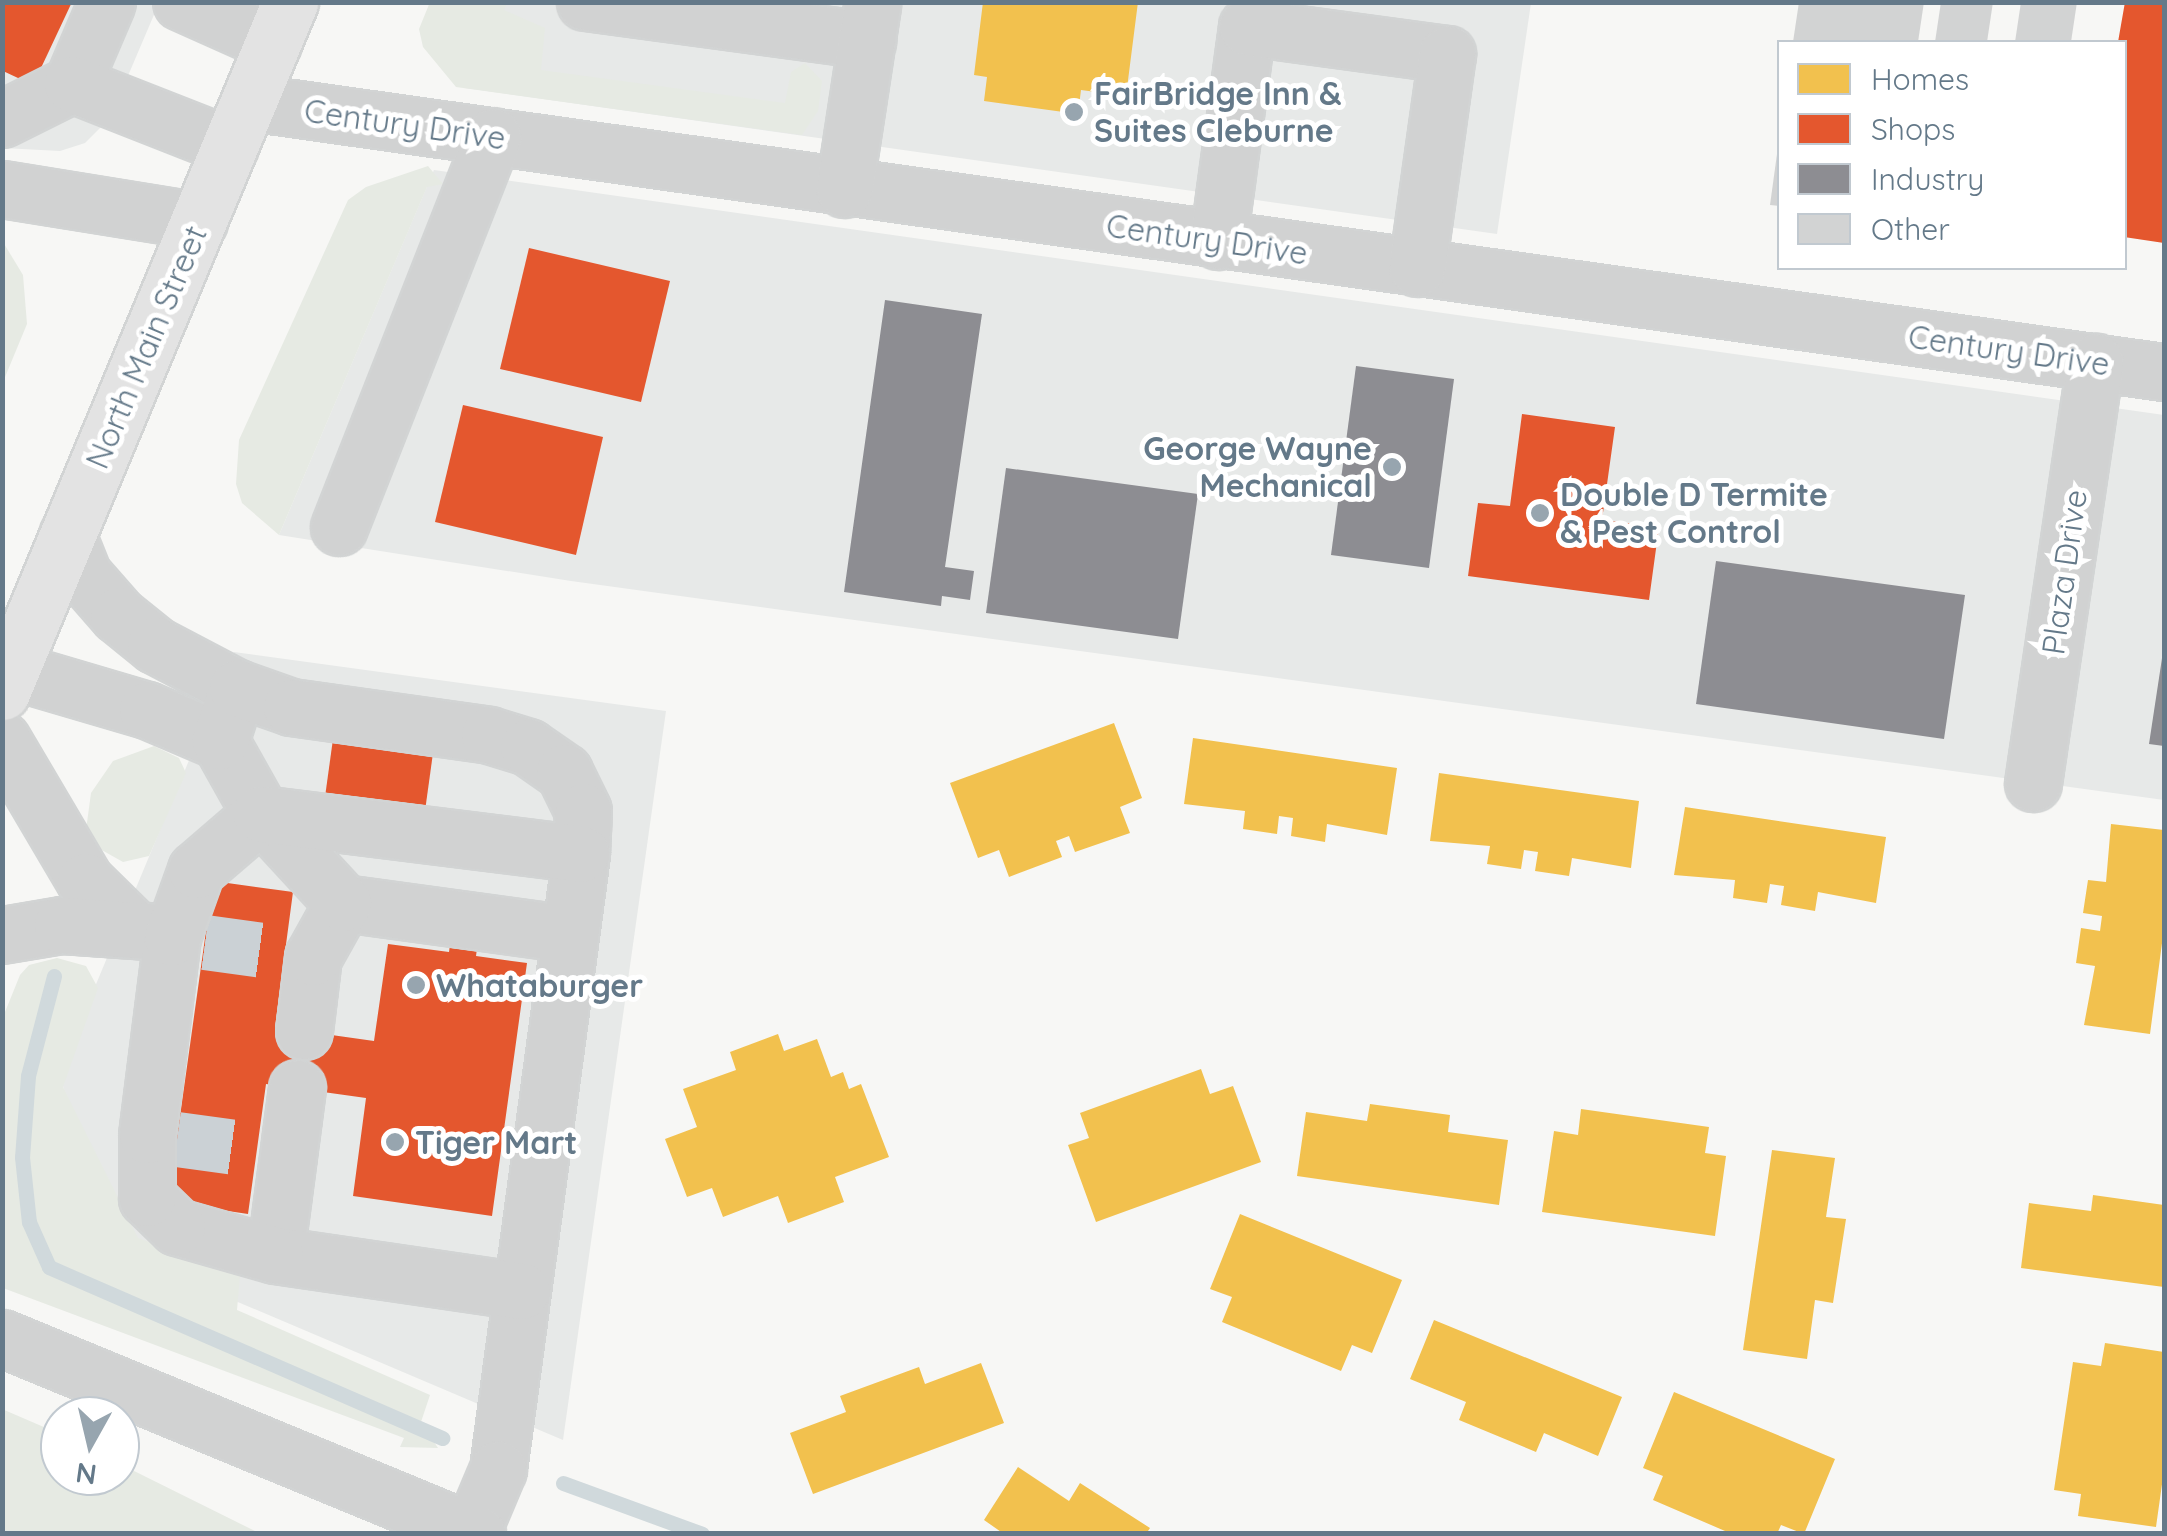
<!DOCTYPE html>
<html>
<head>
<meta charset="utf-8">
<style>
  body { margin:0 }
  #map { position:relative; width:2167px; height:1536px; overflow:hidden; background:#f7f7f5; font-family:Quicksand,sans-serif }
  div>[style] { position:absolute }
  .built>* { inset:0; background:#e7e9e8 }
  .green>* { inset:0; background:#e6eae3 }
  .homes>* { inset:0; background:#f2c14e }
  .shops>* { inset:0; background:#e4572e }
  .industry>* { inset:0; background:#8d8d92 }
  .stream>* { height:15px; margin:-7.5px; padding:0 7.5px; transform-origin:7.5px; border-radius:7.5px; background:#d0d9dc }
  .building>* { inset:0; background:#d2d3d3 }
  .minor-tunnel>* { height:55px; margin-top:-27.5px; transform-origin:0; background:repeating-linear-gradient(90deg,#cbd1d5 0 55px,transparent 0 83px) }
  .roads { filter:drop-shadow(2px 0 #d2d4d4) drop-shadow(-2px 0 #d2d4d4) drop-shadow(0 2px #d2d4d4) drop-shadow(0 -2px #d2d4d4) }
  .minor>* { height:55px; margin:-27.5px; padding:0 27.5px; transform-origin:27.5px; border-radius:27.5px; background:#d1d2d2 }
  .major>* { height:55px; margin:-27.5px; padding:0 27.5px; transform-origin:27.5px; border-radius:27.5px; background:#e3e3e3 }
  .dots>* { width:28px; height:28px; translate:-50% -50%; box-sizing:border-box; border:5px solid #fff; border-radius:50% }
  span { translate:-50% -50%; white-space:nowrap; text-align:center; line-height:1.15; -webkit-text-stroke:10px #fff; paint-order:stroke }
  .poi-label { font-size:32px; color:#647989; font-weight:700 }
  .left { translate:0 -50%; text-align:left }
  .right { translate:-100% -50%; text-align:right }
  .street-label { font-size:32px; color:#647989 }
  .frame { position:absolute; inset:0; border:5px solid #647989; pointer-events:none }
  .legend { position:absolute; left:1777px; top:40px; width:350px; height:230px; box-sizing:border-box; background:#fff; border:2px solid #c1c9d0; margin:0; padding:12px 18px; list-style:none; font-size:30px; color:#647989 }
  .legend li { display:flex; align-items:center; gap:20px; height:50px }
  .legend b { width:50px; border:2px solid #c1c9d0 }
  .north { position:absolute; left:40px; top:1396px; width:100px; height:100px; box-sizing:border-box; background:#fff; border:2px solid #c1c9d0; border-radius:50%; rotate:188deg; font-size:28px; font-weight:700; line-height:40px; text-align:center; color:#647989 }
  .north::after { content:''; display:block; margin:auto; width:35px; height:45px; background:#97a5af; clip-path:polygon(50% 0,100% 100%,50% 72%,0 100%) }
</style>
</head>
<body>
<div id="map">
  <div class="built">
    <div style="clip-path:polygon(2px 3px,159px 3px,110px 118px,85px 143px,60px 151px,3px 148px)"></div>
    <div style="clip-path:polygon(500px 3px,1531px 3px,1497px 234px,465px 88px)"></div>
    <div style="clip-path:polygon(434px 170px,2164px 415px,2164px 800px,571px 581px,279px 535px)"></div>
    <div style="clip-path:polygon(234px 652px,666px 711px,563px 1440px,132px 1257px,84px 1191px,60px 1071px)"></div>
  </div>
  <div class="green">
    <div style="clip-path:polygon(430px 2px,507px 3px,504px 10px,545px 28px,541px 70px,785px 103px,791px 72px,805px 63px,822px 81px,818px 111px,802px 135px,456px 87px,423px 47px,419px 29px)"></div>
    <div style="clip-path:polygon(428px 166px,443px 184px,427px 187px,279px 535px,242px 503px,236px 484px,239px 440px,348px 200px,366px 187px)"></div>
    <div style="clip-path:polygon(3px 242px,23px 275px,27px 324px,3px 382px)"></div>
    <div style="clip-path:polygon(154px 746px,179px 758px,186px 773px,149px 856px,123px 862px,91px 844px,86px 830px,91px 793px,113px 761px)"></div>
    <div style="clip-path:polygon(57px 958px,86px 966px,98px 988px,63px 1087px,138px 1238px,240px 1276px,237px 1310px,430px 1395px,421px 1422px,438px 1448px,400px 1447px,404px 1438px,3px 1288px,3px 1017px,20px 975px,29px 965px)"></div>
    <div style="clip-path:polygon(2px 1409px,60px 1434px,60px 1476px,120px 1476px,120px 1464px,259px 1533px,3px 1533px)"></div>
  </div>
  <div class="homes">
    <div style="clip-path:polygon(983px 2px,1138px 2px,1126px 96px,1081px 90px,1078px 114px,984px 101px,987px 77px,974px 75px)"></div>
    <div style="clip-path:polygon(1114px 723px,1142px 798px,1120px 807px,1130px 833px,1075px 852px,1069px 836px,1056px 841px,1062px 857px,1009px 877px,999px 850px,978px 858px,950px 783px)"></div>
    <div style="clip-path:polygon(1193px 738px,1397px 768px,1387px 835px,1327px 824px,1325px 842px,1291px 836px,1293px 818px,1279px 816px,1277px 834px,1243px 829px,1245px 811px,1184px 804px)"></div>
    <div style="clip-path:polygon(1439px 773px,1639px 801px,1631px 868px,1572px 858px,1569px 876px,1535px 871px,1538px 852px,1524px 850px,1521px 869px,1487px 864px,1490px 846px,1430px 841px)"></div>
    <div style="clip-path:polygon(1685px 807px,1886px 837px,1876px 903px,1818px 892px,1815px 911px,1781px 905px,1784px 886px,1770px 884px,1767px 903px,1733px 898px,1735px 880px,1674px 875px)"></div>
    <div style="clip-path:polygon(2111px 824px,2164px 830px,2164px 928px,2150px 1034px,2084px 1025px,2095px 966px,2076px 963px,2081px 928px,2100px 931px,2102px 916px,2083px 913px,2088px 880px,2106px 882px)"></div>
    <div style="clip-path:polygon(778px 1034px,784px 1051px,817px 1039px,831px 1077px,843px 1072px,849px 1089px,861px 1084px,889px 1157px,835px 1177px,844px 1202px,788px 1223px,778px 1196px,723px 1217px,712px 1188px,687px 1197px,665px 1139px,697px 1127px,683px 1089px,736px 1070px,730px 1052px)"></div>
    <div style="clip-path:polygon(1201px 1069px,1210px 1094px,1233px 1086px,1261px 1162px,1096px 1222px,1068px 1145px,1089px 1138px,1080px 1113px)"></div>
    <div style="clip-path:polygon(1370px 1104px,1450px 1115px,1448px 1132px,1508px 1140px,1499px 1205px,1297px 1176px,1306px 1112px,1367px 1121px)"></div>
    <div style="clip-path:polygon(1581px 1109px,1709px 1127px,1705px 1153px,1726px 1156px,1715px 1236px,1542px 1212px,1554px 1131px,1578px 1135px)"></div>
    <div style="clip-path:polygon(1772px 1150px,1835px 1158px,1826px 1217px,1846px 1219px,1833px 1303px,1815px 1300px,1807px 1359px,1743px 1350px)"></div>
    <div style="clip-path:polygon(2093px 1195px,2164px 1205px,2164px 1287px,2021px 1268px,2029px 1203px,2091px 1211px)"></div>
    <div style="clip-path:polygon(1240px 1214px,1402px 1280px,1372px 1353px,1352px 1345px,1341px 1371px,1222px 1322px,1232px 1297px,1210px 1289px)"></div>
    <div style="clip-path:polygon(1434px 1320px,1622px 1397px,1598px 1456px,1544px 1433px,1536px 1452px,1459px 1420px,1466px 1402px,1410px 1379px)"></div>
    <div style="clip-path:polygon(2105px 1343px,2164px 1352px,2164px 1470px,2156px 1527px,2078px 1516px,2081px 1494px,2054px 1490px,2073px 1362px,2101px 1366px)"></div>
    <div style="clip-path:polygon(981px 1363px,1004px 1423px,813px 1494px,790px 1433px,846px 1412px,840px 1396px,919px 1367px,925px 1384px)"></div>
    <div style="clip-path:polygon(1674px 1392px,1835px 1459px,1804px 1534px,1781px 1525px,1777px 1534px,1732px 1534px,1653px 1500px,1663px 1476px,1643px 1468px)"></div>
    <div style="clip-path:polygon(1018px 1467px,1069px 1501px,1080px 1483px,1150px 1528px,1146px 1534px,1004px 1534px,984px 1520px)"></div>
  </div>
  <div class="shops">
    <div style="clip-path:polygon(3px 2px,72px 2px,33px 85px,3px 71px)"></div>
    <div style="clip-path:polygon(2125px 2px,2164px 2px,2164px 243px,2124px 237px,2124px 42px,2118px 42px)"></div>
    <div style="clip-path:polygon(529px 248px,670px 281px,641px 402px,500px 369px)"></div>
    <div style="clip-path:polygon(463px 405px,603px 437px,576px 555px,435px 522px)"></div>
    <div style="clip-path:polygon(1522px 414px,1615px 427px,1602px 520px,1659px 527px,1649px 600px,1468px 576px,1478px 503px,1510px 506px)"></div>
    <div style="clip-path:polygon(333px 739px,433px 753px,425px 811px,325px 797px)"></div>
    <div style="clip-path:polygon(213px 881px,293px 892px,275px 1027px,374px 1041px,388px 944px,449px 952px,451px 937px,478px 941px,476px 956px,527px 963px,492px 1216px,353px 1196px,366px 1098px,266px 1084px,248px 1214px,168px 1202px)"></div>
  </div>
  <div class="industry">
    <div style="clip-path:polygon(885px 300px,982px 314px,945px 567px,974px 571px,970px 600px,942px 596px,941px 606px,844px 592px)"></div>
    <div style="clip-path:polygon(1356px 366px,1454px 379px,1429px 568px,1331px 555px)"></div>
    <div style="clip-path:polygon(1006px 468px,1198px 494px,1178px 639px,986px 613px)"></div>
    <div style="clip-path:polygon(1716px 561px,1965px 595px,1944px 739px,1696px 704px)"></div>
    <div style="clip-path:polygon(2164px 645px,2164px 746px,2149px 744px)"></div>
  </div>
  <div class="stream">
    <div style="left:54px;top:976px;width:103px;rotate:104.6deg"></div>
    <div style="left:28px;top:1076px;width:81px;rotate:94.2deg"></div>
    <div style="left:22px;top:1157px;width:65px;rotate:83.9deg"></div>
    <div style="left:29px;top:1222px;width:49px;rotate:66deg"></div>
    <div style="left:49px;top:1267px;width:429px;rotate:23.5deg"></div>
    <div style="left:563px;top:1483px;width:148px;rotate:20.1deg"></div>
  </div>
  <div class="building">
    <div style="clip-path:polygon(1799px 2px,1924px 2px,1918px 42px,1793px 42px)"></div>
    <div style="clip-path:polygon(1941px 2px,1993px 2px,1987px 42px,1935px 42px)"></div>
    <div style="clip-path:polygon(2021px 2px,2077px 2px,2071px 42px,2015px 42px)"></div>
    <div style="clip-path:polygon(1777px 154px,1780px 154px,1780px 206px,1770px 205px)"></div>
  </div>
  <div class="minor-tunnel">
    <div style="left:205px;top:942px;width:81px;rotate:7.8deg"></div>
    <div style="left:177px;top:1139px;width:81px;rotate:7.8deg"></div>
  </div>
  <div class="roads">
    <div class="minor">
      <div style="left:181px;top:2px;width:101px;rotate:24deg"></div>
      <div style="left:585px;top:2px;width:285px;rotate:7.7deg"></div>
      <div style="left:72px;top:84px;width:89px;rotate:-66.9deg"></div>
      <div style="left:249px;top:102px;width:1934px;rotate:8.03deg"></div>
      <div style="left:2px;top:119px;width:78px;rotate:-26.6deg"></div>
      <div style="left:72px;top:84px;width:170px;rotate:21.4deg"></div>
      <div style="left:2px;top:189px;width:200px;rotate:9.2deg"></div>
      <div style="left:844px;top:189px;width:186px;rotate:-81.3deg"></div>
      <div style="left:1218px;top:241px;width:216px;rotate:-82.3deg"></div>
      <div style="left:1247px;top:27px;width:202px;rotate:7.7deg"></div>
      <div style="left:1447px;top:54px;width:216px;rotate:98deg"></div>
      <div style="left:339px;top:527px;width:420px;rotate:-68.5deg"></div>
      <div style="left:67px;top:535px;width:43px;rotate:68.2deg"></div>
      <div style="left:83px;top:575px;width:53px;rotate:48.8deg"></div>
      <div style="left:118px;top:615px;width:48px;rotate:39deg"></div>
      <div style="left:155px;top:645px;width:93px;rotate:27.7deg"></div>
      <div style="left:11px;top:670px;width:142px;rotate:16.4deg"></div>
      <div style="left:147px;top:710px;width:79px;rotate:23deg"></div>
      <div style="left:2px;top:740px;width:164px;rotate:59.5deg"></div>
      <div style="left:85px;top:881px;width:66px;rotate:44.4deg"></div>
      <div style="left:2033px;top:783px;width:426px;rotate:-81.6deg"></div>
      <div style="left:343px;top:903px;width:229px;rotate:7.8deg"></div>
      <div style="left:2px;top:935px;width:61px;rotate:-9.5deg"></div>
      <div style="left:62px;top:925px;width:86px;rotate:4deg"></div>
      <div style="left:304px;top:1031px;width:75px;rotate:-83.1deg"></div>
      <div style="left:313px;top:957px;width:62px;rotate:-60.9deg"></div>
      <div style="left:343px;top:903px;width:121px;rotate:-132.7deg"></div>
      <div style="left:261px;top:814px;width:84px;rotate:-119.3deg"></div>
      <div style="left:220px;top:741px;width:56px;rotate:-72.2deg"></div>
      <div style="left:237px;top:688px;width:57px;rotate:19.4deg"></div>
      <div style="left:291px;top:707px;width:200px;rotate:8deg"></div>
      <div style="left:489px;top:735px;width:41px;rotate:17.1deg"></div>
      <div style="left:528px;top:747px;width:44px;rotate:34.8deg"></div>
      <div style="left:564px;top:772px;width:43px;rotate:64deg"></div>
      <div style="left:583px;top:811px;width:43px;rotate:92.7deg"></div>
      <div style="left:581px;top:854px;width:621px;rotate:97.69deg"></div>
      <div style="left:498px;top:1469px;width:67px;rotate:112.8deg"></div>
      <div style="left:297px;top:1088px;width:168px;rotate:97.5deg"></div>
      <div style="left:275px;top:1255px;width:249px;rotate:8.3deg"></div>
      <div style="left:275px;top:1255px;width:102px;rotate:-164.1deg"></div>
      <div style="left:177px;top:1227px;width:42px;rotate:-136deg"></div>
      <div style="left:147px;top:1198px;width:63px;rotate:-90deg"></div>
      <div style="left:147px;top:1135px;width:200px;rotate:-82.8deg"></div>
      <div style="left:172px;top:937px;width:71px;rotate:-70.3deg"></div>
      <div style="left:196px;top:870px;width:86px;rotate:-40.7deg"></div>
      <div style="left:261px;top:814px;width:322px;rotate:7.1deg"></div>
      <div style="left:2px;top:1338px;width:514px;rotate:22.42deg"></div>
    </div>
    <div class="major">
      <div style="left:2px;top:692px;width:748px;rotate:-67.34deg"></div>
    </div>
  </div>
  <div class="dots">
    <div style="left:1074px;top:112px;background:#97a5af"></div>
    <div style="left:1392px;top:467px;background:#97a5af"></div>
    <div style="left:1540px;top:513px;background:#97a5af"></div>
    <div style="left:416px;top:985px;background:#97a5af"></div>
    <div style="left:395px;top:1142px;background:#97a5af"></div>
  </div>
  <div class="poi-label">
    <span class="left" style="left:1094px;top:112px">FairBridge Inn &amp;<br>Suites Cleburne</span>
    <span class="right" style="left:1372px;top:467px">George Wayne<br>Mechanical</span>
    <span class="left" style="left:1560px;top:513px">Double D Termite<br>&amp; Pest Control</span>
    <span class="left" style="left:436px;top:985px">Whataburger</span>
    <span class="left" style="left:415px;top:1142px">Tiger Mart</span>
  </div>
  <div class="street-label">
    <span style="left:405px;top:124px;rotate:8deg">Century Drive</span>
    <span style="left:1207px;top:239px;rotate:8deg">Century Drive</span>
    <span style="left:146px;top:347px;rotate:-67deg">North Main Street</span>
    <span style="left:2009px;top:350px;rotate:8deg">Century Drive</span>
    <span style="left:2064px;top:572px;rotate:-82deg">Plaza Drive</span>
  </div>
  <div class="frame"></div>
  <ul class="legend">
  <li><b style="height:28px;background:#f2c14e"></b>Homes</li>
  <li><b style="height:28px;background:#e4572e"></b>Shops</li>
  <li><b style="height:28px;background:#8d8d92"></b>Industry</li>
  <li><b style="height:28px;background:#d2d3d3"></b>Other</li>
  </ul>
  <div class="north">N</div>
</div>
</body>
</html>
